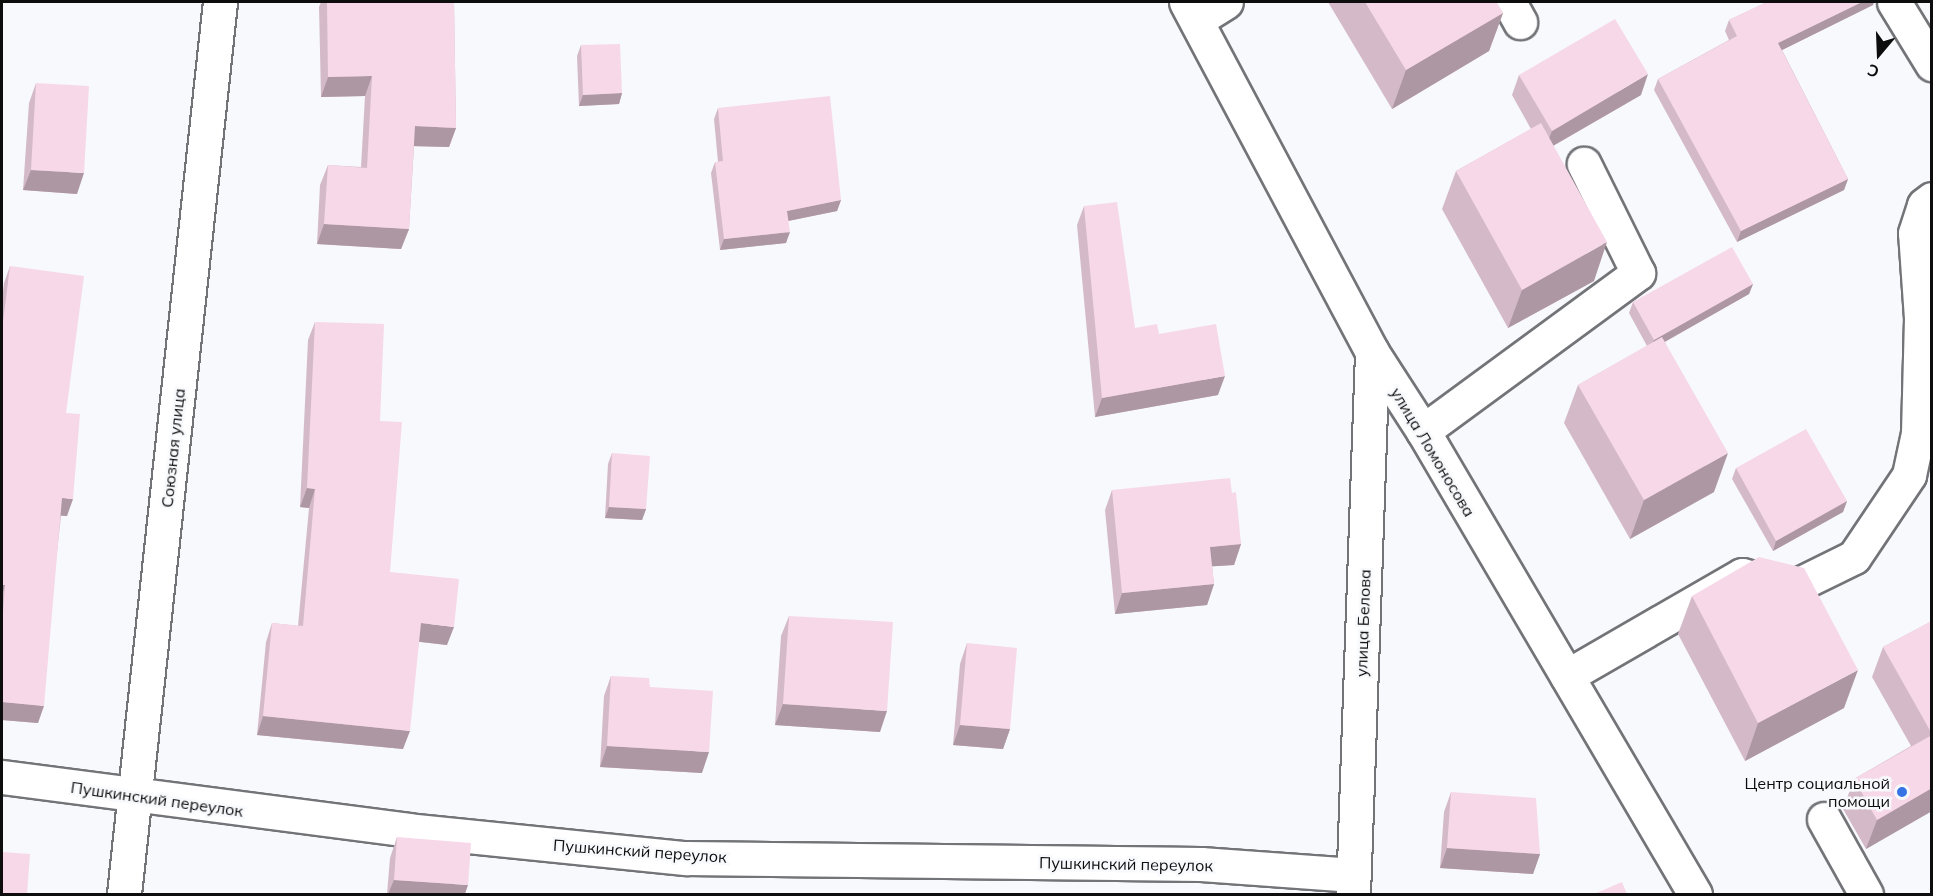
<!DOCTYPE html>
<html>
<head>
<meta charset="utf-8">
<style>
  body { margin:0 }
  #map { position:relative; width:1933px; height:896px; overflow:hidden; background:#f7f9fc; font-family:Mulish,sans-serif }
  div>[style] { position:absolute }
  .roads { filter:drop-shadow(2px 0 #737478) drop-shadow(-2px 0 #737478) drop-shadow(0 2px #737478) drop-shadow(0 -2px #737478) }
  .minor>* { height:33px; margin:-16.5px; padding:0 16.5px; transform-origin:16.5px; border-radius:16.5px; background:#fff }
  .wall>* { inset:0; background:#d4bac8 }
  .shaded-wall>* { inset:0; background:#ad97a2 }
  .building>* { inset:0; background:#f7d8e8 }
  .dots>* { width:16px; height:16px; translate:-50% -50%; box-sizing:border-box; border:3px solid #f7f9fc; border-radius:50% }
  span { translate:-50% -50%; white-space:nowrap; text-align:center; line-height:1.15; -webkit-text-stroke:5px #f7f9fc; paint-order:stroke }
  .street-label { font-size:16px; color:#0d0d0e }
  .poi-label { font-size:16px; color:#0d0d0e }
  .right { translate:-100% -50%; text-align:right }
  .frame { position:absolute; inset:0; border:3px solid #0d0d0e; pointer-events:none }
  .north { position:absolute; left:1849px; top:24px; width:60px; height:60px; -webkit-text-stroke:4px #f7f9fc; paint-order:stroke; rotate:199deg; font-size:16px; font-weight:700; line-height:24px; text-align:center; color:#0d0d0e }
  .north::after { content:''; display:block; margin:auto; width:21px; height:27px; background:#0d0d0e; clip-path:polygon(50% 0,100% 100%,50% 72%,0 100%) }
</style>
</head>
<body>
<div id="map">
  <div class="roads">
    <div class="minor">
      <div style="left:1186px;top:2px;width:396px;rotate:62deg"></div>
      <div style="left:1372px;top:352px;width:94px;rotate:57.2deg"></div>
      <div style="left:1423px;top:431px;width:537px;rotate:59.57deg"></div>
      <div style="left:1509px;top:2px;width:23px;rotate:61deg"></div>
      <div style="left:1894px;top:2px;width:73px;rotate:58.5deg"></div>
      <div style="left:1197px;top:20px;width:34px;rotate:-32deg"></div>
      <div style="left:1423px;top:431px;width:267px;rotate:-36.3deg"></div>
      <div style="left:1638px;top:273px;width:122px;rotate:-116.4deg"></div>
      <div style="left:1567px;top:676px;width:202px;rotate:-30deg"></div>
      <div style="left:1742px;top:575px;width:51px;rotate:14.9deg"></div>
      <div style="left:1791px;top:588px;width:70px;rotate:-26.2deg"></div>
      <div style="left:1854px;top:557px;width:99px;rotate:-56.1deg"></div>
      <div style="left:1909px;top:475px;width:43px;rotate:-77.9deg"></div>
      <div style="left:1918px;top:433px;width:115px;rotate:-88.5deg"></div>
      <div style="left:1921px;top:318px;width:85px;rotate:-94deg"></div>
      <div style="left:1915px;top:233px;width:29px;rotate:-72deg"></div>
      <div style="left:1924px;top:205px;width:10px;rotate:-37deg"></div>
      <div style="left:2px;top:777px;width:409px;rotate:7.4deg"></div>
      <div style="left:408px;top:830px;width:279px;rotate:5.8deg"></div>
      <div style="left:686px;top:858px;width:515px;rotate:0.67deg"></div>
      <div style="left:1201px;top:864px;width:153px;rotate:4.1deg"></div>
      <div style="left:1824px;top:819px;width:86px;rotate:60.8deg"></div>
      <div style="left:124px;top:894px;width:897px;rotate:-83.86deg"></div>
      <div style="left:1353px;top:894px;width:542px;rotate:-87.99deg"></div>
    </div>
  </div>
  <div class="wall">
    <div style="clip-path:polygon(321px 2px,454px 2px,456px 128px,449px 147px,414px 146px,409px 229px,401px 249px,317px 244px,320px 185px,328px 165px,361px 167px,365px 96px,321px 97px,319px 7px)"></div>
    <div style="clip-path:polygon(1328px 2px,1496px 2px,1503px 13px,1489px 51px,1392px 109px)"></div>
    <div style="clip-path:polygon(1767px 2px,1874px 2px,1873px 5px,1782px 50px,1848px 179px,1844px 190px,1737px 242px,1654px 90px,1658px 79px,1729px 40px,1725px 31px,1729px 20px)"></div>
    <div style="clip-path:polygon(581px 45px,622px 93px,619px 104px,579px 106px,577px 56px)"></div>
    <div style="clip-path:polygon(1519px 75px,1641px 95px,1553px 146px,1594px 281px,1508px 328px,1442px 209px,1456px 171px,1531px 129px,1512px 95px)"></div>
    <div style="clip-path:polygon(36px 83px,77px 194px,23px 190px,29px 103px)"></div>
    <div style="clip-path:polygon(718px 108px,841px 200px,837px 211px,788px 221px,786px 243px,720px 250px,711px 173px,715px 162px,718px 162px,714px 119px)"></div>
    <div style="clip-path:polygon(1084px 206px,1135px 328px,1159px 334px,1218px 395px,1095px 417px,1077px 225px)"></div>
    <div style="clip-path:polygon(10px 266px,66px 413px,67px 516px,61px 516px,38px 723px,2px 720px,2px 299px,4px 283px)"></div>
    <div style="clip-path:polygon(1753px 284px,1749px 294px,1665px 342px,1714px 492px,1630px 539px,1564px 423px,1578px 385px,1647px 346px,1629px 313px,1633px 302px)"></div>
    <div style="clip-path:polygon(315px 322px,380px 421px,390px 572px,447px 645px,419px 642px,403px 749px,257px 735px,266px 642px,272px 623px,298px 626px,309px 508px,300px 507px,308px 340px)"></div>
    <div style="clip-path:polygon(612px 453px,646px 509px,642px 520px,605px 518px,608px 464px)"></div>
    <div style="clip-path:polygon(1736px 468px,1847px 501px,1843px 512px,1773px 551px,1732px 479px)"></div>
    <div style="clip-path:polygon(1112px 490px,1232px 493px,1241px 544px,1234px 565px,1212px 566px,1214px 584px,1207px 605px,1115px 614px,1105px 510px)"></div>
    <div style="clip-path:polygon(1692px 596px,1844px 708px,1745px 761px,1678px 634px)"></div>
    <div style="clip-path:polygon(789px 616px,880px 732px,775px 725px,781px 636px)"></div>
    <div style="clip-path:polygon(1932px 621px,1932px 811px,1866px 849px,1843px 809px,1854px 779px,1911px 746px,1872px 677px,1883px 647px)"></div>
    <div style="clip-path:polygon(967px 643px,1010px 729px,1003px 749px,953px 745px,960px 664px)"></div>
    <div style="clip-path:polygon(611px 676px,650px 687px,702px 773px,600px 767px,604px 696px)"></div>
    <div style="clip-path:polygon(1451px 792px,1540px 854px,1533px 874px,1440px 868px,1444px 812px)"></div>
    <div style="clip-path:polygon(397px 837px,465px 894px,387px 894px,390px 858px)"></div>
  </div>
  <div class="shaded-wall">
    <div style="clip-path:polygon(1862px 2px,1874px 2px,1873px 5px,1774px 54px,1778px 43px)"></div>
    <div style="clip-path:polygon(1503px 13px,1489px 51px,1392px 109px,1406px 70px)"></div>
    <div style="clip-path:polygon(1648px 74px,1641px 95px,1544px 151px,1552px 131px)"></div>
    <div style="clip-path:polygon(372px 76px,365px 96px,321px 97px,328px 77px)"></div>
    <div style="clip-path:polygon(622px 93px,619px 104px,579px 106px,583px 95px)"></div>
    <div style="clip-path:polygon(415px 126px,456px 128px,449px 147px,408px 146px)"></div>
    <div style="clip-path:polygon(31px 170px,84px 173px,77px 194px,23px 190px)"></div>
    <div style="clip-path:polygon(1848px 179px,1844px 190px,1737px 242px,1741px 231px)"></div>
    <div style="clip-path:polygon(841px 200px,837px 211px,783px 222px,787px 211px)"></div>
    <div style="clip-path:polygon(324px 224px,409px 229px,401px 249px,317px 244px)"></div>
    <div style="clip-path:polygon(790px 232px,786px 243px,720px 250px,724px 239px)"></div>
    <div style="clip-path:polygon(1607px 242px,1594px 281px,1508px 328px,1522px 290px)"></div>
    <div style="clip-path:polygon(1753px 284px,1749px 294px,1650px 350px,1654px 340px)"></div>
    <div style="clip-path:polygon(1225px 376px,1218px 395px,1095px 417px,1102px 398px)"></div>
    <div style="clip-path:polygon(1728px 453px,1714px 492px,1630px 539px,1644px 500px)"></div>
    <div style="clip-path:polygon(307px 488px,315px 489px,309px 508px,300px 507px)"></div>
    <div style="clip-path:polygon(62px 498px,73px 499px,67px 516px,56px 515px)"></div>
    <div style="clip-path:polygon(1847px 501px,1843px 512px,1773px 551px,1776px 541px)"></div>
    <div style="clip-path:polygon(609px 507px,646px 509px,642px 520px,605px 518px)"></div>
    <div style="clip-path:polygon(1241px 544px,1234px 565px,1203px 567px,1210px 547px)"></div>
    <div style="clip-path:polygon(1214px 584px,1207px 605px,1115px 614px,1122px 593px)"></div>
    <div style="clip-path:polygon(2px 585px,5px 585px,2px 596px)"></div>
    <div style="clip-path:polygon(421px 623px,454px 627px,447px 645px,414px 641px)"></div>
    <div style="clip-path:polygon(1858px 670px,1844px 708px,1745px 761px,1758px 723px)"></div>
    <div style="clip-path:polygon(2px 702px,44px 706px,38px 723px,2px 720px)"></div>
    <div style="clip-path:polygon(783px 704px,887px 711px,880px 732px,775px 725px)"></div>
    <div style="clip-path:polygon(263px 716px,410px 731px,403px 749px,257px 735px)"></div>
    <div style="clip-path:polygon(960px 725px,1010px 729px,1003px 749px,953px 745px)"></div>
    <div style="clip-path:polygon(607px 746px,709px 752px,702px 773px,600px 767px)"></div>
    <div style="clip-path:polygon(1932px 788px,1932px 811px,1866px 849px,1877px 820px)"></div>
    <div style="clip-path:polygon(1447px 848px,1540px 854px,1533px 874px,1440px 868px)"></div>
    <div style="clip-path:polygon(394px 880px,468px 885px,465px 894px,388px 894px)"></div>
  </div>
  <div class="building">
    <div style="clip-path:polygon(327px 2px,454px 2px,456px 128px,415px 126px,409px 229px,324px 224px,328px 165px,367px 168px,372px 76px,328px 77px)"></div>
    <div style="clip-path:polygon(1365px 2px,1496px 2px,1503px 13px,1406px 70px)"></div>
    <div style="clip-path:polygon(1767px 2px,1862px 2px,1778px 43px,1848px 179px,1741px 231px,1658px 79px,1737px 36px,1729px 20px)"></div>
    <div style="clip-path:polygon(1615px 19px,1648px 74px,1552px 131px,1519px 75px)"></div>
    <div style="clip-path:polygon(620px 44px,622px 93px,583px 95px,581px 45px)"></div>
    <div style="clip-path:polygon(36px 83px,89px 86px,84px 173px,31px 170px)"></div>
    <div style="clip-path:polygon(830px 96px,841px 200px,787px 211px,790px 232px,724px 239px,715px 162px,723px 161px,718px 108px)"></div>
    <div style="clip-path:polygon(1541px 123px,1607px 242px,1522px 290px,1456px 171px)"></div>
    <div style="clip-path:polygon(1117px 202px,1135px 328px,1157px 324px,1159px 334px,1216px 324px,1225px 376px,1102px 398px,1084px 206px)"></div>
    <div style="clip-path:polygon(1732px 247px,1753px 284px,1654px 340px,1633px 302px)"></div>
    <div style="clip-path:polygon(10px 266px,84px 276px,66px 413px,80px 414px,73px 499px,62px 498px,44px 706px,2px 702px,2px 626px,5px 585px,2px 585px,2px 330px)"></div>
    <div style="clip-path:polygon(315px 322px,384px 324px,380px 421px,402px 422px,390px 572px,459px 579px,454px 627px,421px 623px,410px 731px,263px 716px,272px 623px,303px 626px,315px 489px,307px 488px)"></div>
    <div style="clip-path:polygon(1662px 337px,1728px 453px,1644px 500px,1578px 385px)"></div>
    <div style="clip-path:polygon(1806px 429px,1847px 501px,1776px 541px,1736px 468px)"></div>
    <div style="clip-path:polygon(612px 453px,650px 456px,646px 509px,609px 507px)"></div>
    <div style="clip-path:polygon(1230px 478px,1232px 493px,1236px 492px,1241px 544px,1210px 547px,1214px 584px,1122px 593px,1112px 490px)"></div>
    <div style="clip-path:polygon(1759px 557px,1804px 568px,1858px 670px,1758px 723px,1692px 596px)"></div>
    <div style="clip-path:polygon(789px 616px,893px 622px,887px 711px,783px 704px)"></div>
    <div style="clip-path:polygon(1932px 621px,1932px 734px,1883px 647px)"></div>
    <div style="clip-path:polygon(967px 643px,1017px 648px,1010px 729px,960px 725px)"></div>
    <div style="clip-path:polygon(611px 676px,649px 678px,650px 687px,713px 691px,709px 752px,607px 746px)"></div>
    <div style="clip-path:polygon(1932px 735px,1932px 788px,1877px 820px,1854px 779px)"></div>
    <div style="clip-path:polygon(1451px 792px,1536px 798px,1540px 854px,1447px 848px)"></div>
    <div style="clip-path:polygon(397px 837px,471px 843px,468px 885px,394px 880px)"></div>
    <div style="clip-path:polygon(2px 852px,30px 854px,27px 894px,2px 894px)"></div>
    <div style="clip-path:polygon(1622px 882px,1627px 894px,1594px 894px)"></div>
  </div>
  <div class="dots">
    <div style="left:1902px;top:792px;background:#3574e2"></div>
  </div>
  <div class="street-label">
    <span style="left:173px;top:448px;rotate:-84deg">Союзная улица</span>
    <span style="left:1433px;top:452px;rotate:59deg">улица Ломоносова</span>
    <span style="left:1363px;top:623px;rotate:-88deg">улица Белова</span>
    <span style="left:157px;top:799px;rotate:8deg">Пушкинский переулок</span>
    <span style="left:640px;top:851px;rotate:4deg">Пушкинский переулок</span>
    <span style="left:1126px;top:864px;rotate:1deg">Пушкинский переулок</span>
  </div>
  <div class="poi-label">
    <span class="right" style="left:1890px;top:792px">Центр социальной<br>помощи</span>
  </div>
  <div class="frame"></div>
  <div class="north">С</div>
</div>
</body>
</html>
